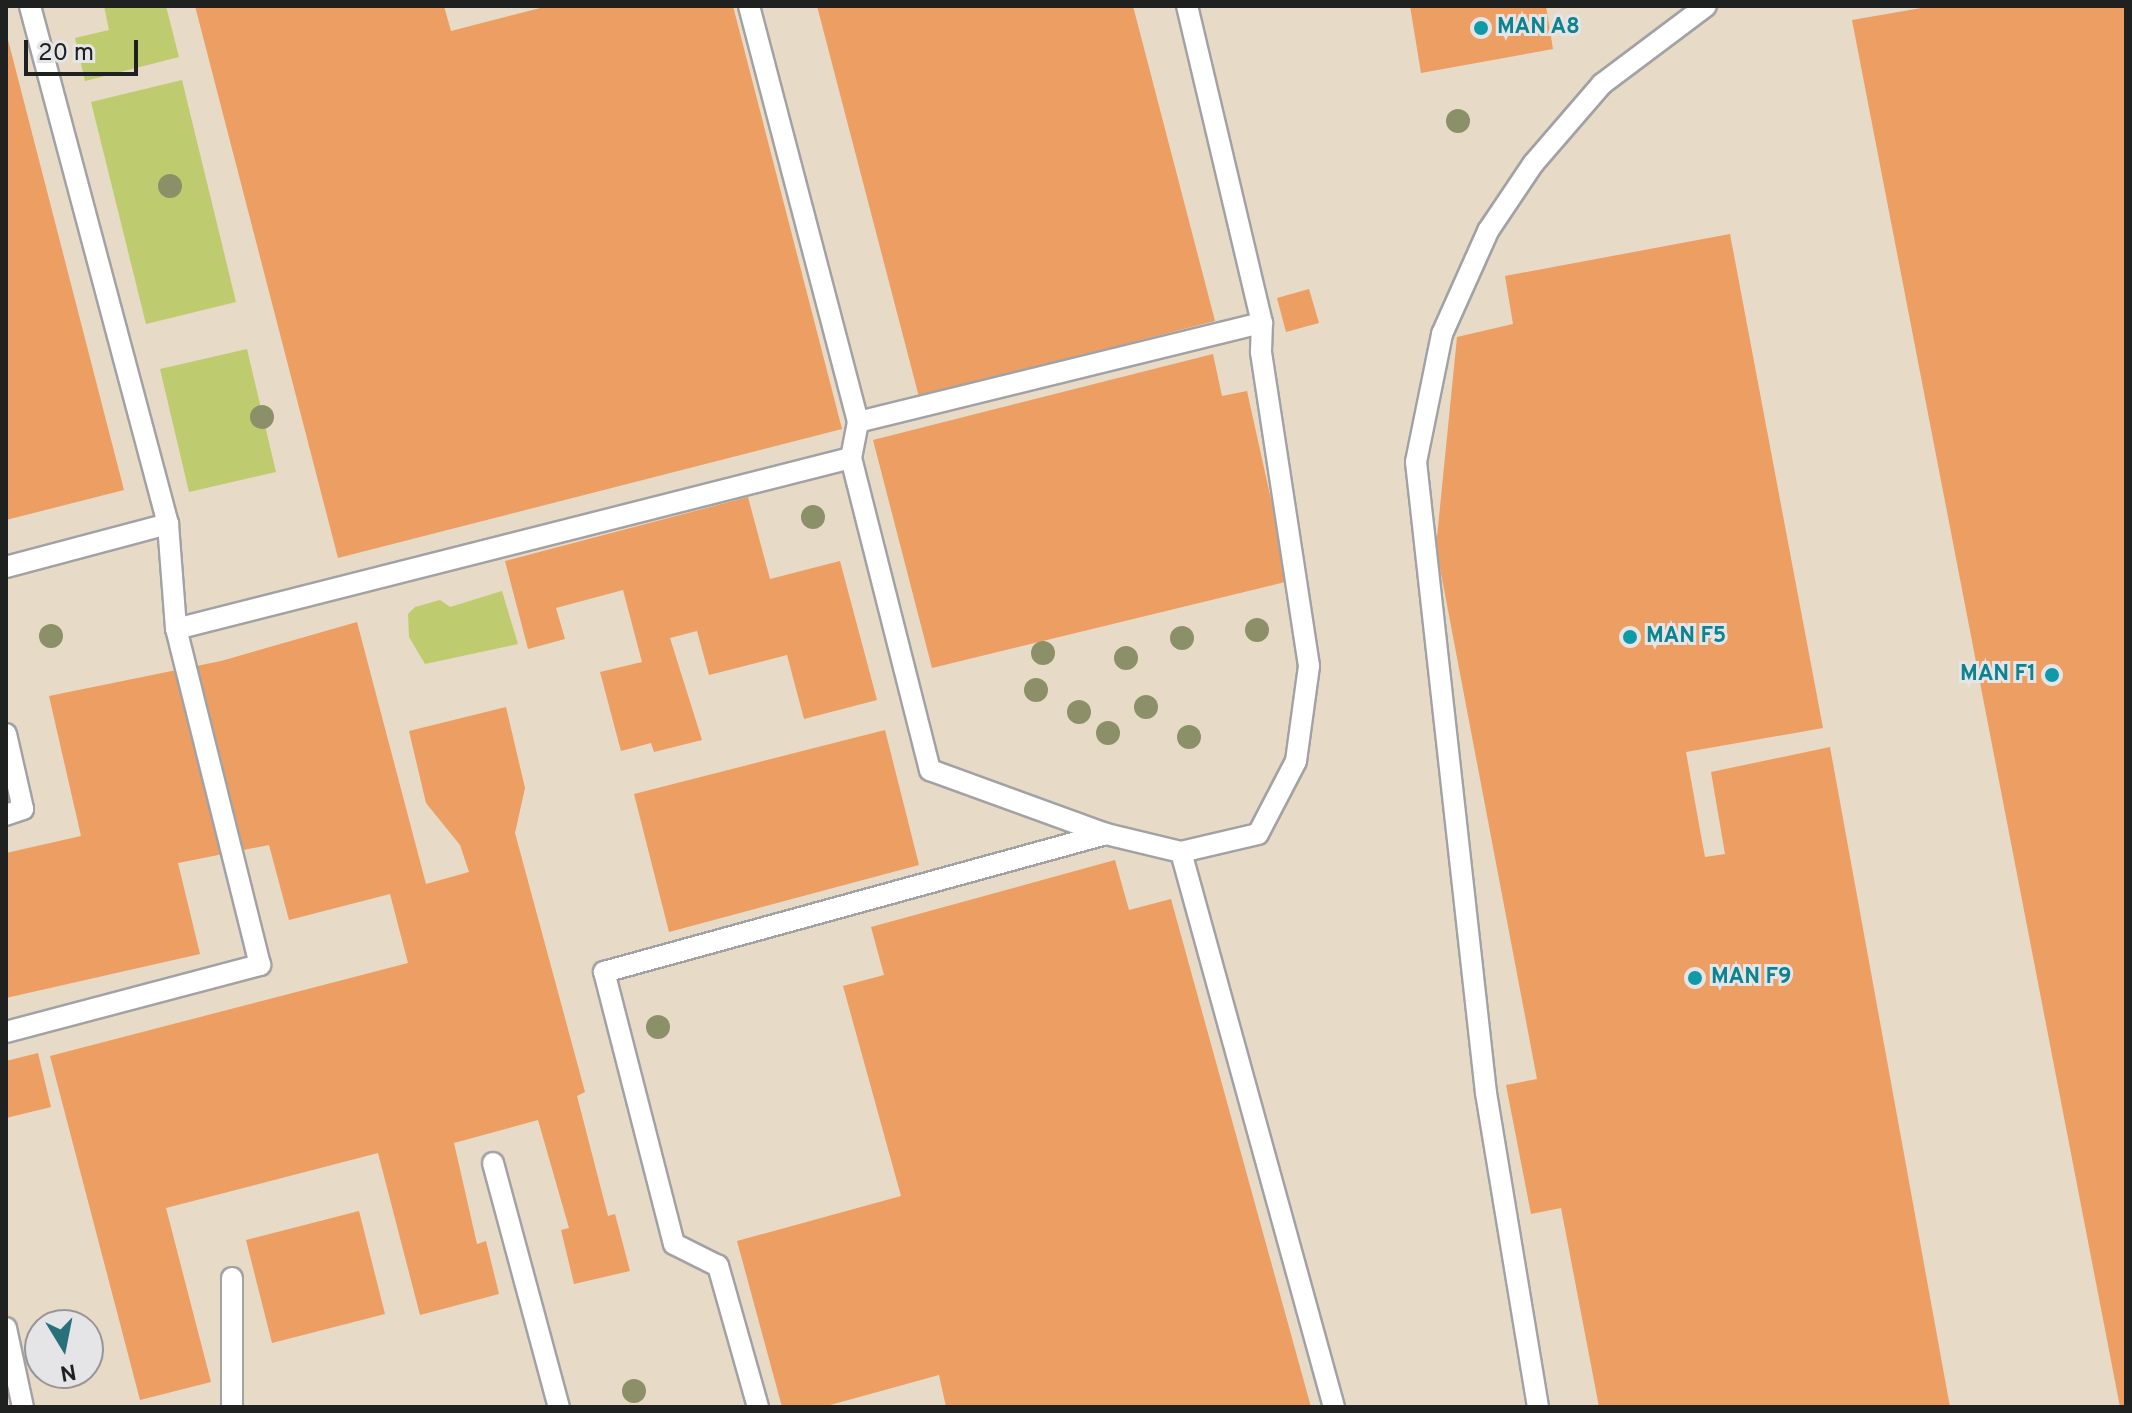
<!DOCTYPE html>
<html>
<head>
<meta charset="utf-8">
<style>
  body { margin:0 }
  #map { position:relative; width:2132px; height:1413px; overflow:hidden; background:#e5e5e8; font-family:Overpass,sans-serif }
  div>[style] { position:absolute }
  .industrial>* { inset:0; background:#e7dac6 }
  .green>* { inset:0; background:#bfcb6f }
  .building>* { inset:0; background:#ec9e63 }
  .roads { filter:drop-shadow(2px 0 #a2a2a5) drop-shadow(-2px 0 #a2a2a5) drop-shadow(0 2px #a2a2a5) drop-shadow(0 -2px #a2a2a5) }
  .lane>* { height:20px; margin:-10px; padding:0 10px; transform-origin:10px; border-radius:10px; background:#fff }
  .trees>* { width:24px; height:24px; margin:-12px; border-radius:50%; background:#8c9068 }
  .dots>* { width:22px; height:22px; translate:-50% -50%; box-sizing:border-box; border:4px solid #e5e5e8; border-radius:50% }
  span { translate:-50% -50%; white-space:nowrap; text-align:center; line-height:1.15; -webkit-text-stroke:6px #e5e5e8; paint-order:stroke }
  .culture-label { font-size:22px; color:#0d838f; font-weight:700 }
  .left { translate:0 -50%; text-align:left }
  .right { translate:-100% -50%; text-align:right }
  .frame { position:absolute; inset:0; border:8px solid #1f2020; pointer-events:none }
  .north { position:absolute; left:24px; top:1309px; width:80px; height:80px; box-sizing:border-box; background:#e5e5e8; border:2px solid #969698; border-radius:50%; rotate:170deg; font-size:22px; font-weight:700; line-height:32px; text-align:center; color:#1f2020 }
  .north::after { content:''; display:block; margin:auto; width:28px; height:36px; background:#28717a; clip-path:polygon(50% 0,100% 100%,50% 72%,0 100%) }
  .scale { position:absolute; left:24px; top:40px; width:114px; height:36px; box-sizing:border-box; border:4px solid #1f2020; border-top:0; padding-left:10px; font-size:24px; line-height:28px; white-space:nowrap; color:#1f2020; -webkit-text-stroke:6px #e5e5e8; paint-order:stroke }
</style>
</head>
<body>
<div id="map">
  <div class="industrial">
    <div style="clip-path:polygon(evenodd,6px 6px,2126px 6px,2126px 1407px,6px 1407px,6px 6px,40px 1325px,88px 1325px,88px 1373px,40px 1373px,40px 1325px)"></div>
  </div>
  <div class="green">
    <div style="clip-path:polygon(104px 6px,166px 6px,179px 57px,85px 81px,75px 38px,109px 30px)"></div>
    <div style="clip-path:polygon(182px 80px,236px 302px,146px 324px,91px 102px)"></div>
    <div style="clip-path:polygon(247px 349px,276px 472px,189px 492px,160px 369px)"></div>
    <div style="clip-path:polygon(502px 591px,518px 644px,425px 664px,409px 637px,408px 614px,415px 607px,440px 600px,450px 607px)"></div>
  </div>
  <div class="building">
    <div style="clip-path:polygon(195px 6px,444px 6px,451px 31px,548px 6px,733px 6px,842px 429px,338px 558px)"></div>
    <div style="clip-path:polygon(817px 6px,1133px 6px,1215px 321px,919px 397px)"></div>
    <div style="clip-path:polygon(1410px 6px,1546px 6px,1553px 49px,1421px 73px)"></div>
    <div style="clip-path:polygon(1933px 6px,2126px 6px,2126px 1407px,2120px 1407px,1852px 20px)"></div>
    <div style="clip-path:polygon(6px 32px,124px 490px,6px 520px)"></div>
    <div style="clip-path:polygon(1730px 234px,1823px 728px,1686px 752px,1702px 841px,1705px 857px,1725px 854px,1711px 772px,1830px 747px,1950px 1407px,1599px 1407px,1561px 1208px,1531px 1214px,1506px 1085px,1537px 1079px,1436px 547px,1457px 337px,1513px 324px,1505px 276px)"></div>
    <div style="clip-path:polygon(1309px 289px,1319px 323px,1286px 332px,1277px 298px)"></div>
    <div style="clip-path:polygon(1213px 354px,1222px 396px,1247px 391px,1289px 581px,932px 668px,873px 440px)"></div>
    <div style="clip-path:polygon(748px 497px,770px 579px,840px 561px,877px 700px,804px 719px,787px 655px,709px 675px,697px 631px,670px 638px,702px 740px,654px 752px,651px 743px,621px 751px,600px 672px,642px 662px,623px 590px,556px 608px,565px 639px,528px 649px,505px 561px)"></div>
    <div style="clip-path:polygon(357px 622px,426px 884px,469px 872px,460px 845px,426px 803px,409px 731px,506px 707px,525px 788px,515px 833px,585px 1092px,577px 1096px,608px 1216px,615px 1214px,630px 1271px,574px 1284px,561px 1230px,569px 1228px,538px 1120px,454px 1143px,477px 1244px,486px 1241px,499px 1294px,420px 1315px,378px 1153px,166px 1208px,211px 1382px,140px 1400px,50px 1056px,408px 963px,390px 894px,289px 920px,269px 845px,178px 863px,200px 954px,6px 998px,6px 853px,81px 836px,49px 696px,221px 661px)"></div>
    <div style="clip-path:polygon(885px 730px,919px 865px,669px 932px,634px 794px)"></div>
    <div style="clip-path:polygon(1115px 860px,1129px 910px,1171px 899px,1311px 1407px,946px 1407px,939px 1375px,823px 1407px,782px 1407px,737px 1241px,901px 1196px,843px 986px,884px 975px,871px 927px)"></div>
    <div style="clip-path:polygon(38px 1053px,51px 1107px,6px 1118px,6px 1061px)"></div>
    <div style="clip-path:polygon(359px 1211px,385px 1314px,272px 1343px,246px 1240px)"></div>
  </div>
  <div class="roads">
    <div class="lane">
      <div style="left:749px;top:6px;width:430px;rotate:75.3deg"></div>
      <div style="left:858px;top:422px;width:37px;rotate:101deg"></div>
      <div style="left:851px;top:458px;width:322px;rotate:75.8deg"></div>
      <div style="left:930px;top:770px;width:187px;rotate:20deg"></div>
      <div style="left:1106px;top:834px;width:77px;rotate:13.5deg"></div>
      <div style="left:1181px;top:852px;width:576px;rotate:74.59deg"></div>
      <div style="left:858px;top:422px;width:416px;rotate:-13.8deg"></div>
      <div style="left:1262px;top:323px;width:326px;rotate:-103.3deg"></div>
      <div style="left:168px;top:524px;width:105px;rotate:85.6deg"></div>
      <div style="left:176px;top:629px;width:696px;rotate:-14.22deg"></div>
      <div style="left:6px;top:567px;width:168px;rotate:-14.9deg"></div>
      <div style="left:168px;top:524px;width:536px;rotate:-104.92deg"></div>
      <div style="left:6px;top:734px;width:77px;rotate:77.2deg"></div>
      <div style="left:23px;top:809px;width:18px;rotate:161deg"></div>
      <div style="left:1181px;top:852px;width:79px;rotate:-13.2deg"></div>
      <div style="left:1258px;top:834px;width:82px;rotate:-62.5deg"></div>
      <div style="left:1296px;top:761px;width:96px;rotate:-82.2deg"></div>
      <div style="left:1309px;top:666px;width:319px;rotate:-98.7deg"></div>
      <div style="left:1261px;top:351px;width:28px;rotate:-88deg"></div>
      <div style="left:6px;top:1032px;width:263px;rotate:-14.8deg"></div>
      <div style="left:260px;top:965px;width:346px;rotate:-104deg"></div>
      <div style="left:493px;top:1163px;width:253px;rotate:74.9deg"></div>
      <div style="left:6px;top:1328px;width:81px;rotate:77.9deg"></div>
      <div style="left:232px;top:1407px;width:129px;rotate:-90deg"></div>
      <div style="left:758px;top:1407px;width:147px;rotate:-105.8deg"></div>
      <div style="left:718px;top:1266px;width:49px;rotate:-153.4deg"></div>
      <div style="left:674px;top:1244px;width:281px;rotate:-104.4deg"></div>
      <div style="left:604px;top:972px;width:521px;rotate:-15.37deg"></div>
      <div style="left:1538px;top:1407px;width:318px;rotate:-99.4deg"></div>
      <div style="left:1486px;top:1093px;width:635px;rotate:-96.33deg"></div>
      <div style="left:1416px;top:462px;width:131px;rotate:-78.5deg"></div>
      <div style="left:1442px;top:334px;width:113px;rotate:-65.9deg"></div>
      <div style="left:1488px;top:231px;width:81px;rotate:-56.1deg"></div>
      <div style="left:1533px;top:164px;width:106px;rotate:-49.2deg"></div>
      <div style="left:1602px;top:84px;width:130px;rotate:-36.9deg"></div>
    </div>
  </div>
  <div class="trees">
    <div style="left:1458px;top:121px"></div>
    <div style="left:170px;top:186px"></div>
    <div style="left:262px;top:417px"></div>
    <div style="left:813px;top:517px"></div>
    <div style="left:1257px;top:630px"></div>
    <div style="left:51px;top:636px"></div>
    <div style="left:1182px;top:638px"></div>
    <div style="left:1043px;top:653px"></div>
    <div style="left:1126px;top:658px"></div>
    <div style="left:1036px;top:690px"></div>
    <div style="left:1146px;top:707px"></div>
    <div style="left:1079px;top:712px"></div>
    <div style="left:1108px;top:733px"></div>
    <div style="left:1189px;top:737px"></div>
    <div style="left:658px;top:1027px"></div>
    <div style="left:634px;top:1391px"></div>
  </div>
  <div class="dots">
    <div style="left:1481px;top:28px;background:#0f9aa8"></div>
    <div style="left:1630px;top:637px;background:#0f9aa8"></div>
    <div style="left:2052px;top:675px;background:#0f9aa8"></div>
    <div style="left:1695px;top:978px;background:#0f9aa8"></div>
  </div>
  <div class="culture-label">
    <span class="left" style="left:1497px;top:28px">MAN A8</span>
    <span class="left" style="left:1646px;top:637px">MAN F5</span>
    <span class="right" style="left:2036px;top:675px">MAN F1</span>
    <span class="left" style="left:1711px;top:978px">MAN F9</span>
  </div>
  <div class="frame"></div>
  <div class="north">N</div>
  <div class="scale">20 m</div>
</div>
</body>
</html>
